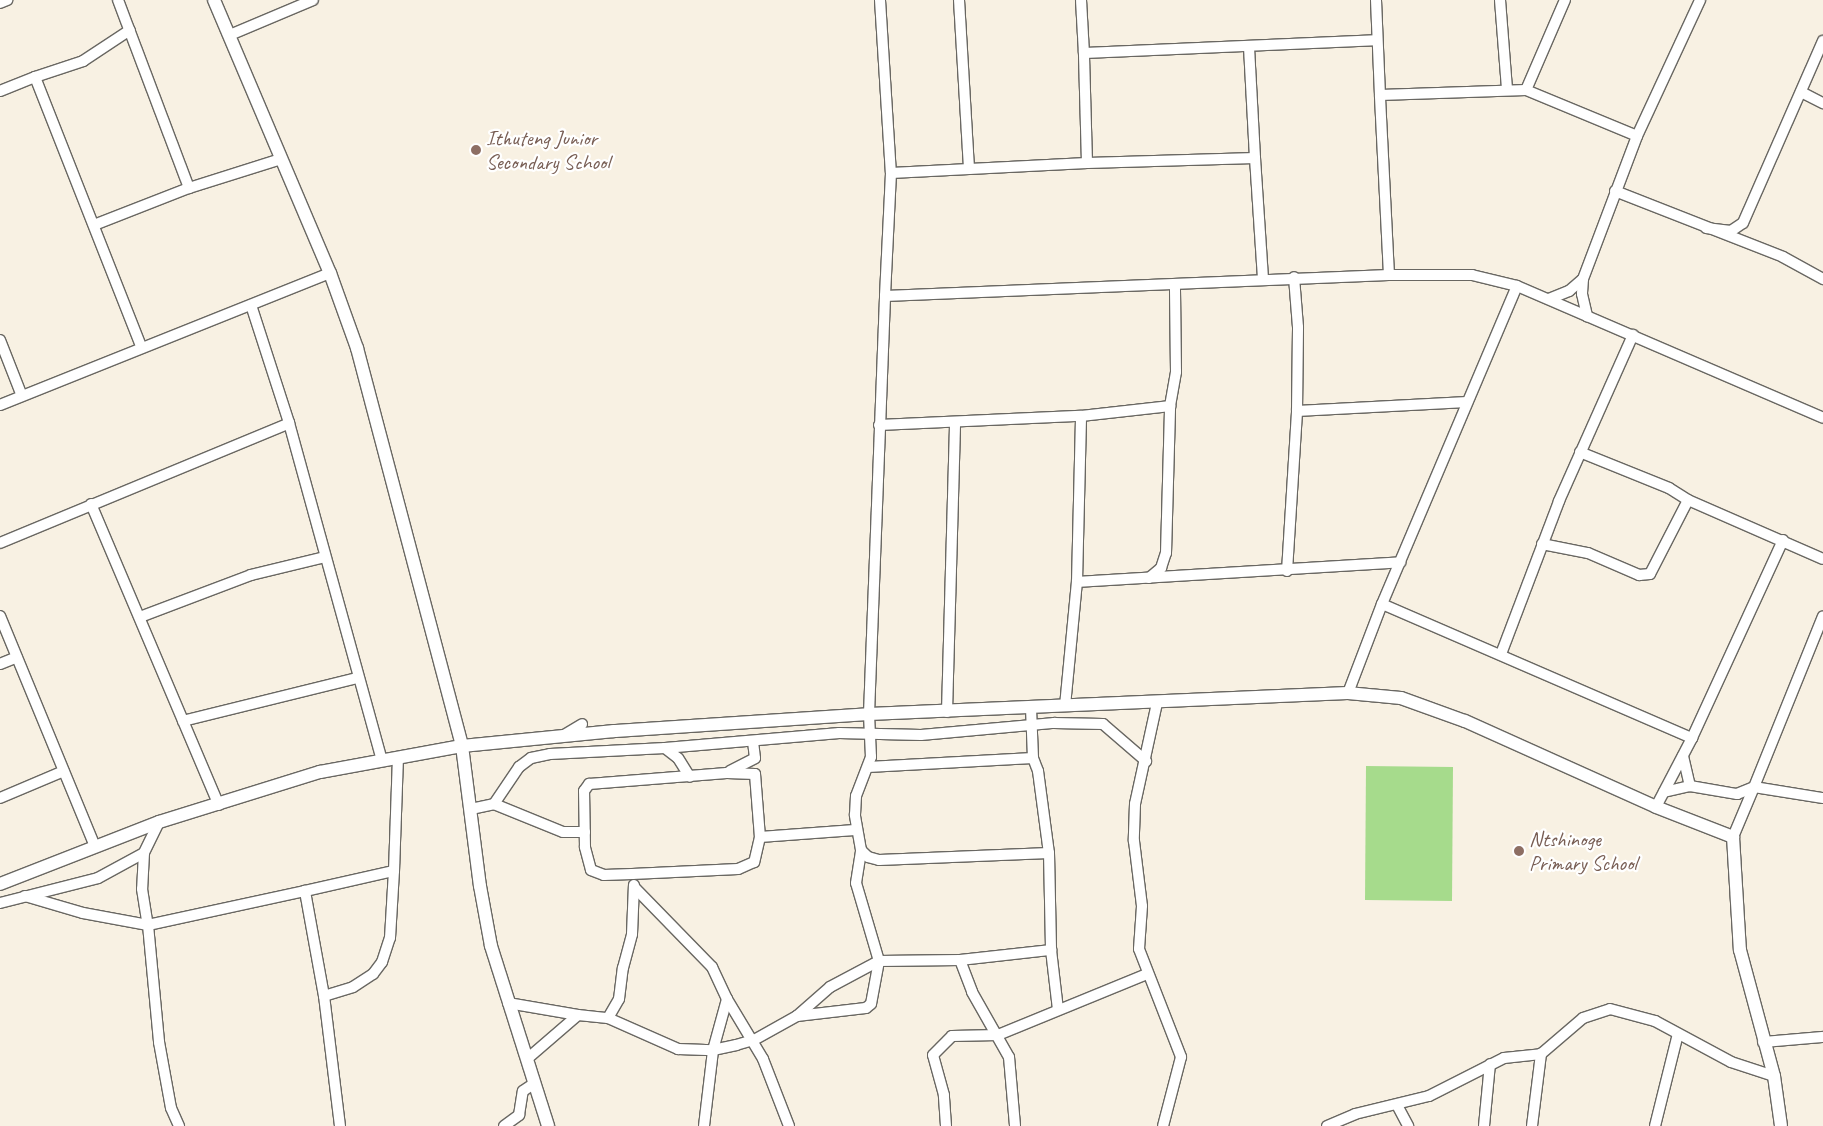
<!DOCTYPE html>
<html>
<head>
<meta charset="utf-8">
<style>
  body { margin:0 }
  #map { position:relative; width:1823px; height:1126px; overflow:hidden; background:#f8f1e3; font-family:Caveat,sans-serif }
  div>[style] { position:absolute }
  .green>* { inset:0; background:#a6db8c }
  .roads { filter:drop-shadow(1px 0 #696762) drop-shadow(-1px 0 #696762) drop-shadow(0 1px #696762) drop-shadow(0 -1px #696762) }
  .minor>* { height:10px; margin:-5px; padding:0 5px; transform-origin:5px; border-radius:5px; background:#fff }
  .tertiary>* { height:12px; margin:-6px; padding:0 6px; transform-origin:6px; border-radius:6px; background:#fff }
  .dots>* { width:14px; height:14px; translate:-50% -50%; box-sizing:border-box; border:2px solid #fff; border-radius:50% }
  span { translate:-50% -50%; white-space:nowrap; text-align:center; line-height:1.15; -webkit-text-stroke:4.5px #fff; paint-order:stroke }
  .education-label { font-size:21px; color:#785e54 }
  .left { translate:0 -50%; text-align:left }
</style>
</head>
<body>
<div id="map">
  <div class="green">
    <div style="clip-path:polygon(1366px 766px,1453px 767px,1452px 901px,1365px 900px)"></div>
  </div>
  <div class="roads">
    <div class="minor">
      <div style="left:118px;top:0;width:201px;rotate:69.3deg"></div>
      <div style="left:880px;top:0;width:173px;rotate:86.4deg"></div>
      <div style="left:891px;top:173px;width:123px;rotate:92.8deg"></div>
      <div style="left:959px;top:0;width:169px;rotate:86.6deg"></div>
      <div style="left:1081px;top:0;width:53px;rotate:86.8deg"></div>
      <div style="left:1376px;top:0;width:95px;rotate:87.6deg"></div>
      <div style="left:1500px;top:0;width:88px;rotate:85.5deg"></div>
      <div style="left:0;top:3px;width:8px;rotate:-23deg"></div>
      <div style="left:230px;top:35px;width:90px;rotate:-22.9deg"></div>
      <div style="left:35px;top:77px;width:51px;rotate:-18.4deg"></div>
      <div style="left:83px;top:61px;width:56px;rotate:-33.4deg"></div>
      <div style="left:1526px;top:90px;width:98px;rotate:-66.6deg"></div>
      <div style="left:0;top:91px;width:38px;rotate:-22deg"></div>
      <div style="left:35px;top:77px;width:291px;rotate:68.5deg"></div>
      <div style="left:1801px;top:92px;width:25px;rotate:27deg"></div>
      <div style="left:1255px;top:158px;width:121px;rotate:86.2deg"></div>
      <div style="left:1087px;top:163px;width:168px;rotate:-1.7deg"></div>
      <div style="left:1255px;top:158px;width:112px;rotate:-93.1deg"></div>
      <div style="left:891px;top:173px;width:196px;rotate:-2.9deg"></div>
      <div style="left:1087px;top:163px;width:110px;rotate:-91.6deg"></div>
      <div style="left:1084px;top:53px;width:292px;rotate:-2.5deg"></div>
      <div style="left:1615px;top:191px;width:180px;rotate:21.4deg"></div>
      <div style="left:1783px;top:257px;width:46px;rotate:28.8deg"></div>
      <div style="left:94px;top:225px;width:102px;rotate:-21.3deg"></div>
      <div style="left:189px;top:188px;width:96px;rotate:-17.5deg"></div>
      <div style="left:1706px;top:228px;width:25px;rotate:7deg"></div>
      <div style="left:1731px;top:231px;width:14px;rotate:-34deg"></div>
      <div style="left:1743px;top:223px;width:199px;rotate:-66.3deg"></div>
      <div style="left:1389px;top:275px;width:180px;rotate:-92.9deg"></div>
      <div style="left:1380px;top:95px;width:146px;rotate:-2deg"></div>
      <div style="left:1526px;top:90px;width:120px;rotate:22.5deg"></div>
      <div style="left:1583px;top:279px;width:15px;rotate:94deg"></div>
      <div style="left:1582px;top:294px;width:23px;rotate:77deg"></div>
      <div style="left:1549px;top:299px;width:22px;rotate:-22deg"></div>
      <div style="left:1569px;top:291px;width:18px;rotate:-41deg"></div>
      <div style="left:1583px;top:279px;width:153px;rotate:-69.3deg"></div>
      <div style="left:1637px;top:136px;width:150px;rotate:-65.1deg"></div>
      <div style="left:251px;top:305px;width:124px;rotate:72.1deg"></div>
      <div style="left:289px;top:423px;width:350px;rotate:74.6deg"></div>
      <div style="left:0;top:340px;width:60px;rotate:68.6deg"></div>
      <div style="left:0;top:405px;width:355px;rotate:-21.8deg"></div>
      <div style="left:1297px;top:411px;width:170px;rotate:-3deg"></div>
      <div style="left:879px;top:425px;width:202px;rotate:-2.6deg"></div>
      <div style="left:1081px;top:416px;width:90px;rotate:-6.4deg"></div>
      <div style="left:1170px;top:406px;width:35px;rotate:-80deg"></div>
      <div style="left:1176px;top:372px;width:88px;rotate:-90.7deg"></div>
      <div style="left:1688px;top:500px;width:147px;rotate:23.6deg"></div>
      <div style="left:91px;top:504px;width:327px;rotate:67deg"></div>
      <div style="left:0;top:543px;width:313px;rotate:-22.5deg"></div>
      <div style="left:1542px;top:544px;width:47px;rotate:11.1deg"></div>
      <div style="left:1588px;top:553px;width:56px;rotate:23.3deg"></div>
      <div style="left:1639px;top:575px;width:11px;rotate:-5deg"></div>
      <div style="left:1650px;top:574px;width:83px;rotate:-62.8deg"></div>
      <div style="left:1688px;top:500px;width:22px;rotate:-148deg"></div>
      <div style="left:1669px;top:488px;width:96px;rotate:-158deg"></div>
      <div style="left:1287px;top:571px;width:160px;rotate:-86.4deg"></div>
      <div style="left:1297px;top:411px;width:84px;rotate:-89.3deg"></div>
      <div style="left:1298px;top:327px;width:50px;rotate:-94.6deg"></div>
      <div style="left:1149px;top:578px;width:16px;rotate:-40deg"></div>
      <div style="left:1161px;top:568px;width:16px;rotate:-72deg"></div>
      <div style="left:1166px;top:553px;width:147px;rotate:-88.4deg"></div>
      <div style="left:1077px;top:582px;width:166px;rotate:-88.6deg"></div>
      <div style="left:1382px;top:604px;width:338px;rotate:23.4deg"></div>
      <div style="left:1692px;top:738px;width:78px;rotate:117.6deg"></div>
      <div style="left:0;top:616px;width:250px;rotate:67.6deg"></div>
      <div style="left:140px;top:617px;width:119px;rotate:-20.7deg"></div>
      <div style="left:251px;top:575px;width:76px;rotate:-13.7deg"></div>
      <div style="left:1501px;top:654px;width:164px;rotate:-69.2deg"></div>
      <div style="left:1559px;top:501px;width:182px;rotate:-66deg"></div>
      <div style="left:0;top:664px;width:18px;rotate:-22deg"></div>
      <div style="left:1348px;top:693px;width:95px;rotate:-69.1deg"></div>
      <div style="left:1382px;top:604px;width:345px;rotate:-67deg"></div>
      <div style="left:1517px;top:286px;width:333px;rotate:23.3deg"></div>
      <div style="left:1157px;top:703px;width:103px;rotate:102.3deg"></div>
      <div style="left:1135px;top:804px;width:37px;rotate:92deg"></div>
      <div style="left:1134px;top:841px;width:65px;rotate:83deg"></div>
      <div style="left:1142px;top:906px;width:43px;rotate:94deg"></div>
      <div style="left:1139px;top:949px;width:116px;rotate:68.7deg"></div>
      <div style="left:1181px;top:1057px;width:71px;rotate:104.6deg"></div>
      <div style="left:1065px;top:706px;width:125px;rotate:-84.5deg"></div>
      <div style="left:1077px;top:582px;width:324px;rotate:-3.5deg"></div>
      <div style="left:947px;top:712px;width:290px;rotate:-88.4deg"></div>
      <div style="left:183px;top:721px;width:179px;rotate:-13.9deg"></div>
      <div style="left:564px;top:735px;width:21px;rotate:-31deg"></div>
      <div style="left:1692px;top:738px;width:218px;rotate:-65.3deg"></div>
      <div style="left:665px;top:748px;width:16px;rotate:38deg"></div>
      <div style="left:678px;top:758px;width:22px;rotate:58deg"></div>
      <div style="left:1683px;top:756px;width:31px;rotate:77deg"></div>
      <div style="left:1033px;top:758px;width:14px;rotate:69deg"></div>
      <div style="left:1038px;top:771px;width:83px;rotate:82.4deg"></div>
      <div style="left:1049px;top:853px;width:97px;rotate:88.8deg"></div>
      <div style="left:1051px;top:950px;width:60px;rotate:83.3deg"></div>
      <div style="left:868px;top:767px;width:165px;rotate:-3.1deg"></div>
      <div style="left:1033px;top:758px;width:50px;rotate:-92.3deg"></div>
      <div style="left:730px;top:771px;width:28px;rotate:-27deg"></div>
      <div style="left:755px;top:758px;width:17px;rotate:-97deg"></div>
      <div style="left:727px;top:773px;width:28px;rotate:2deg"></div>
      <div style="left:755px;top:774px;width:63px;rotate:85.5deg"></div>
      <div style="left:760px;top:837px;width:26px;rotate:103deg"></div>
      <div style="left:754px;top:862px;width:17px;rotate:156deg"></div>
      <div style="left:738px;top:869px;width:106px;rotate:177.3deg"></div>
      <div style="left:632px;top:874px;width:28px;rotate:178deg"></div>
      <div style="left:604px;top:875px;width:14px;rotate:-159deg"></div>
      <div style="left:591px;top:870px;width:24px;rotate:-105deg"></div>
      <div style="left:585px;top:847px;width:56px;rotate:-91deg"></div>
      <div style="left:584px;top:791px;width:9px;rotate:-54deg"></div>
      <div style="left:589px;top:784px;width:138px;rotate:-4.6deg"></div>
      <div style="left:1664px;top:792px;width:27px;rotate:-13deg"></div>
      <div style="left:1690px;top:786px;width:48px;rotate:9.7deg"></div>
      <div style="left:1737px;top:794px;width:18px;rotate:-22deg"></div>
      <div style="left:1754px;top:787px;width:184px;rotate:-68deg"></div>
      <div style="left:0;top:798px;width:69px;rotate:-22.9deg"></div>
      <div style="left:494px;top:804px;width:45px;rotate:-56deg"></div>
      <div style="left:519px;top:767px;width:15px;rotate:-37deg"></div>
      <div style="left:531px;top:758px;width:19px;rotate:-12deg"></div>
      <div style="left:550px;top:754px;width:115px;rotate:-3deg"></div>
      <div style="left:665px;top:748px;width:175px;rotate:-4.9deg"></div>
      <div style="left:839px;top:733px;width:82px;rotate:1.4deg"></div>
      <div style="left:921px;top:735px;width:134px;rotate:-5.2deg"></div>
      <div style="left:1054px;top:723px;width:49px;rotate:1.2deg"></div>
      <div style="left:1103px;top:724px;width:57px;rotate:40.7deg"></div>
      <div style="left:471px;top:809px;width:24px;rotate:-12deg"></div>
      <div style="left:494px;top:804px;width:74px;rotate:22.1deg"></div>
      <div style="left:563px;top:832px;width:22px"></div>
      <div style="left:159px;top:822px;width:34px;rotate:116deg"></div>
      <div style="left:144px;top:853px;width:36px;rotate:93deg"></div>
      <div style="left:142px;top:889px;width:36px;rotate:81deg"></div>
      <div style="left:148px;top:925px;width:161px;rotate:-12.2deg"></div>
      <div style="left:760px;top:837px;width:95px;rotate:-4.2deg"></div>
      <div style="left:1733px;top:837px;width:54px;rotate:-67.2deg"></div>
      <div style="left:1754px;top:787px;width:70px;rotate:9.1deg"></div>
      <div style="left:1049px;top:853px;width:170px;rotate:177.6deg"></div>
      <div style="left:879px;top:860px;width:11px;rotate:-165deg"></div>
      <div style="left:868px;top:857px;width:10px;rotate:-135deg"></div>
      <div style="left:861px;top:850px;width:36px;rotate:-100deg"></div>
      <div style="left:855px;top:815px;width:19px;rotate:-87deg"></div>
      <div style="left:856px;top:796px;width:42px;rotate:-69deg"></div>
      <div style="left:871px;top:757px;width:43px;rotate:-92.7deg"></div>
      <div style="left:869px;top:714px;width:418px;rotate:-87.8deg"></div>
      <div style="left:885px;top:296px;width:504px;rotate:-2.39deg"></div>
      <div style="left:1389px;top:275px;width:83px"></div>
      <div style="left:1472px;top:275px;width:46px;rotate:13.7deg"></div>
      <div style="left:634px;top:887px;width:112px;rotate:45.7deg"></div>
      <div style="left:712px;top:967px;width:35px;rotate:65deg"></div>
      <div style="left:727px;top:999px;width:70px;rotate:59deg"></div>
      <div style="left:763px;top:1059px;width:72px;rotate:68.8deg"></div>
      <div style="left:25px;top:896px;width:60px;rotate:16.3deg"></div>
      <div style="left:83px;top:913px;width:66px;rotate:10.5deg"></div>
      <div style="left:148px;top:925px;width:118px;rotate:84.6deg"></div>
      <div style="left:159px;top:1042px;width:67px;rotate:79.7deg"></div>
      <div style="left:171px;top:1108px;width:20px;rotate:66deg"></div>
      <div style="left:0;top:903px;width:101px;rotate:-14.3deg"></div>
      <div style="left:98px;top:878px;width:52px;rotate:-28.5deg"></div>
      <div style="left:960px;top:960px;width:92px;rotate:-6.3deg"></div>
      <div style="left:324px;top:996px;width:30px;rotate:-17deg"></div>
      <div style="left:353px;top:987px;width:24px;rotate:-33deg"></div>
      <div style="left:373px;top:974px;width:15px;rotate:-53deg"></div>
      <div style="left:382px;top:962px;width:25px;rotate:-72deg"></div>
      <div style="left:390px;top:938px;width:67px;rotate:-86.6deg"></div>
      <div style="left:508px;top:1003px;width:71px;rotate:9.7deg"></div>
      <div style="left:797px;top:1016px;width:44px;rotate:-41.3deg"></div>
      <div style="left:830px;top:987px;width:55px;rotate:-28deg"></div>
      <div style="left:879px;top:961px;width:81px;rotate:-106.4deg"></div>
      <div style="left:856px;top:883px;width:33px;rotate:-81deg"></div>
      <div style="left:608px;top:1018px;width:22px;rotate:-60deg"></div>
      <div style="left:619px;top:999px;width:31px;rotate:-83deg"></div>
      <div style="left:623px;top:968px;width:35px;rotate:-75deg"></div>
      <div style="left:632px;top:934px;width:49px;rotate:-87.7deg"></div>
      <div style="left:1763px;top:1042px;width:60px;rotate:-4.8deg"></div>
      <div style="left:527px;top:1059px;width:67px;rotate:-40.8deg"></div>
      <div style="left:578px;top:1015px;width:30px;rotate:6deg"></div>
      <div style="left:608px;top:1018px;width:77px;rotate:23.9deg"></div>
      <div style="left:678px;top:1049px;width:35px;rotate:2deg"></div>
      <div style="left:713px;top:1050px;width:24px;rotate:-12deg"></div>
      <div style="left:736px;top:1045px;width:19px;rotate:-16deg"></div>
      <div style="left:754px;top:1040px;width:49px;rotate:-29.2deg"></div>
      <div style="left:797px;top:1016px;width:69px;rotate:-6.6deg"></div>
      <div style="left:866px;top:1008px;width:6px;rotate:-39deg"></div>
      <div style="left:871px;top:1004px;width:44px;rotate:-79.5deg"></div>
      <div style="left:879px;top:961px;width:81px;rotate:-0.7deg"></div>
      <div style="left:960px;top:960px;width:34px;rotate:69deg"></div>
      <div style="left:972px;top:992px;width:75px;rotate:60.4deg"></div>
      <div style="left:1009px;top:1057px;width:69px;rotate:85deg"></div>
      <div style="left:1397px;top:1105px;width:24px;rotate:62deg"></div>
      <div style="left:340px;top:1126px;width:131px;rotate:-97deg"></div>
      <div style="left:324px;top:996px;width:107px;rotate:-100.3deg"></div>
      <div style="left:305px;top:891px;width:91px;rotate:-12.7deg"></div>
      <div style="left:394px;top:871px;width:114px;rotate:-88deg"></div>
      <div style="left:504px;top:1126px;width:19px;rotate:-36deg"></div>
      <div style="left:519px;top:1115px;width:24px;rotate:-81deg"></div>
      <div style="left:523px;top:1091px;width:14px;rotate:-34deg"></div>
      <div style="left:704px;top:1126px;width:77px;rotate:-83.2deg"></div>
      <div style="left:713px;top:1050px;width:53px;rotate:-74.6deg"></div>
      <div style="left:946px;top:1126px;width:31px;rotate:-94deg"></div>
      <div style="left:944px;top:1095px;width:41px;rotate:-105.4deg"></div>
      <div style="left:933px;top:1055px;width:27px;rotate:-45deg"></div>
      <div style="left:952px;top:1036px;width:46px;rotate:-1.2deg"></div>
      <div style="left:998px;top:1035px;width:161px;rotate:-22.3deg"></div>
      <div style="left:1327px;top:1126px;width:30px;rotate:-23deg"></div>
      <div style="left:1355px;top:1114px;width:76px;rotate:-13.7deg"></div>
      <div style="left:1429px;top:1096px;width:84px;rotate:-26.9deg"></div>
      <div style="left:1504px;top:1058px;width:37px;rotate:-6deg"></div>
      <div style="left:1484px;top:1126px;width:62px;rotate:-84.5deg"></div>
      <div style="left:1532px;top:1126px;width:73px;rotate:-82.9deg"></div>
      <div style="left:1541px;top:1054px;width:55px;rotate:-40.6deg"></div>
      <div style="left:1583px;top:1018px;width:28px;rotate:-18deg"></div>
      <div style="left:1610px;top:1009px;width:47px;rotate:14.9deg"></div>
      <div style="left:1655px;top:1021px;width:86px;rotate:28.3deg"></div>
      <div style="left:1731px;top:1062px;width:45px;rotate:18deg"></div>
      <div style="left:1655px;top:1126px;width:95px;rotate:-76deg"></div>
    </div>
    <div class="tertiary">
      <div style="left:214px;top:0;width:297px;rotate:67deg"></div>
      <div style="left:330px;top:273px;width:80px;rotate:70.2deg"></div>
      <div style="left:357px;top:348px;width:412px;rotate:75.2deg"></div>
      <div style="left:462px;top:746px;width:141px;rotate:82.7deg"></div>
      <div style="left:480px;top:886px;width:61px;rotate:79.6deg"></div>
      <div style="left:491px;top:946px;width:189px;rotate:72.4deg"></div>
      <div style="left:0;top:884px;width:171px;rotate:-21.3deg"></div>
      <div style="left:159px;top:822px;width:169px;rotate:-17.3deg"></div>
      <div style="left:320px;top:772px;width:144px;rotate:-10.4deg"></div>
      <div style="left:462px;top:746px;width:153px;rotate:-5.6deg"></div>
      <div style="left:614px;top:731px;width:256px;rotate:-3.8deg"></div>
      <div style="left:869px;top:714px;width:479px;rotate:-2.5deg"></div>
      <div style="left:1348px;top:693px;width:53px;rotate:5.4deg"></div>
      <div style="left:1401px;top:698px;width:68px;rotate:19.8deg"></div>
      <div style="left:1465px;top:721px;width:209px;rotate:24.2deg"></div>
      <div style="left:1656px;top:807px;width:83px;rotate:21.3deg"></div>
      <div style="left:1733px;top:837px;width:113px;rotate:86.5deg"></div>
      <div style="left:1740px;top:950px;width:131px;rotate:74.9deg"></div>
      <div style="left:1774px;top:1076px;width:50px;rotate:82deg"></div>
    </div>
  </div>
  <div class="dots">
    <div style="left:476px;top:150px;background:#8d6e63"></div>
    <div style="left:1519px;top:851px;background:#8d6e63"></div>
  </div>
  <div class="education-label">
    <span class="left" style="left:486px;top:150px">Ithuteng Junior<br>Secondary School</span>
    <span class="left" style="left:1529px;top:851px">Ntshinoge<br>Primary School</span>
  </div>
</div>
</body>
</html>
